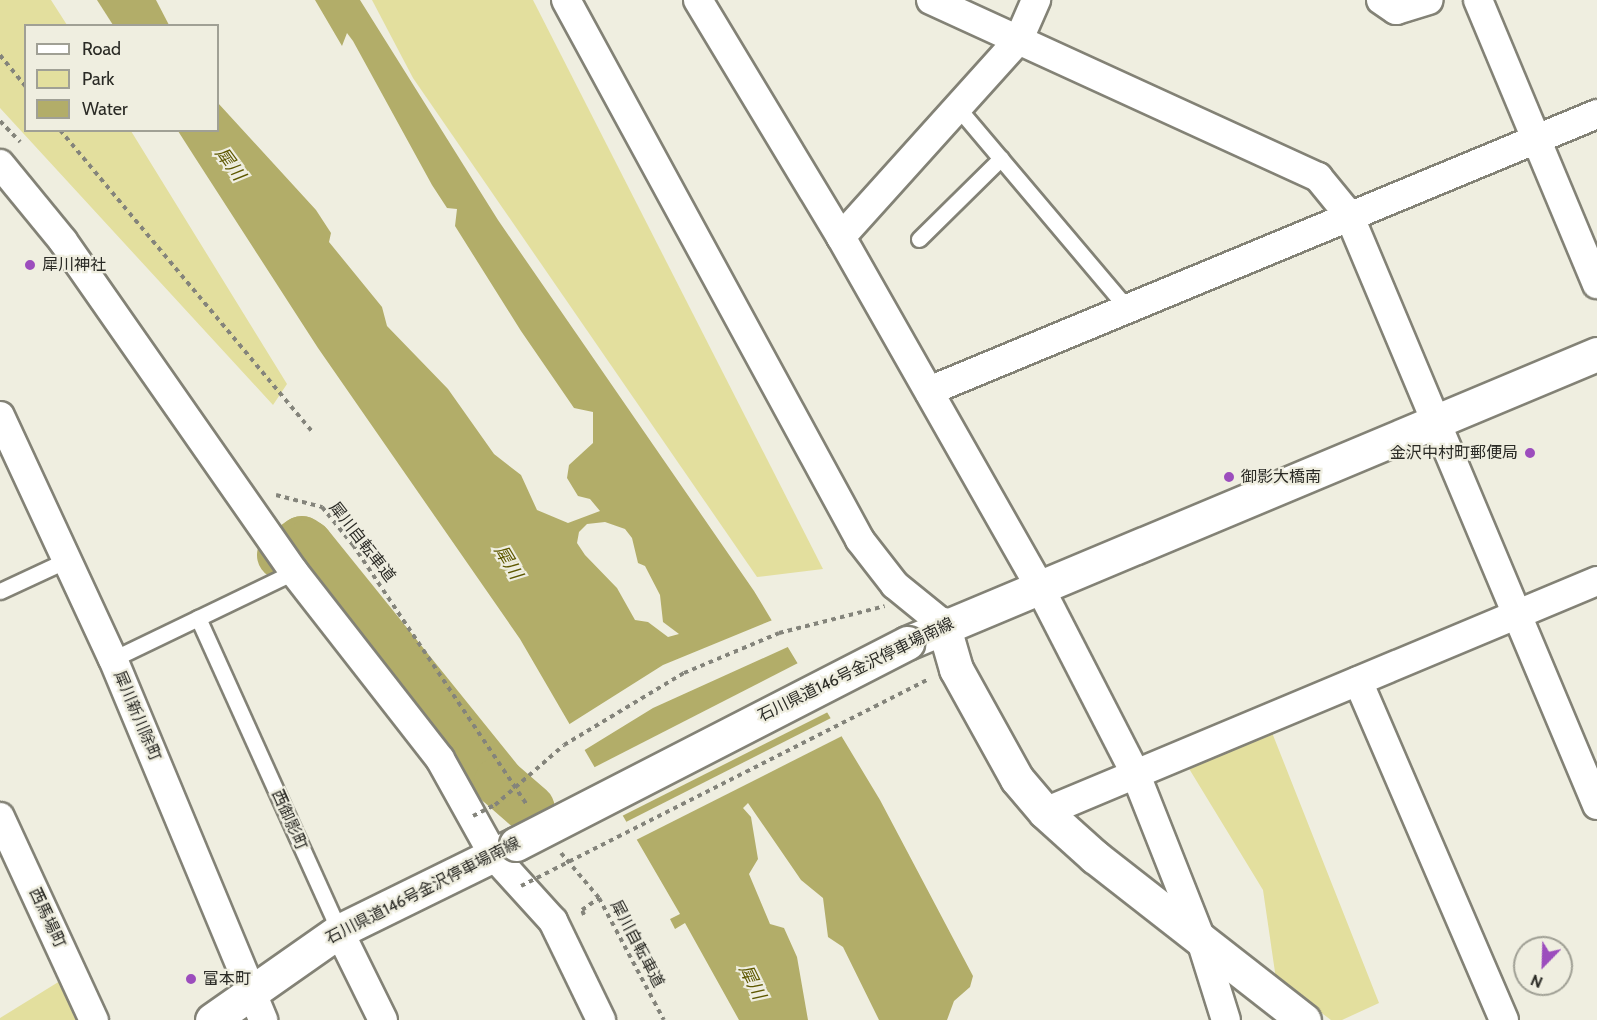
<!DOCTYPE html>
<html>
<head>
<meta charset="utf-8">
<style>
  body { margin:0 }
  #map { position:relative; width:1597px; height:1020px; overflow:hidden; background:#efeee0; font-family:Cabin,"Noto Sans JP",sans-serif }
  div>[style] { position:absolute }
  .green>* { inset:0; background:#e3df9e }
  .water>* { inset:0; background:#b2ad69 }
  .pier>* { inset:0; background:#efeee0 }
  .river>* { height:50px; margin:-25px; padding:0 25px; transform-origin:25px; border-radius:25px; background:#b2ad69 }
  .path>* { height:4px; margin-top:-2px; transform-origin:0; background:repeating-linear-gradient(90deg,#84847b 0 4.5px,transparent 0 9px) }
  .roads { filter:drop-shadow(2px 0 #838276) drop-shadow(-2px 0 #838276) drop-shadow(0 2px #838276) drop-shadow(0 -2px #838276) }
  .service>* { height:15px; margin:-7.5px; padding:0 7.5px; transform-origin:7.5px; border-radius:7.5px; background:#fff }
  .minor>* { height:28px; margin:-14px; padding:0 14px; transform-origin:14px; border-radius:14px; background:#fff }
  .tertiary>* { height:33px; margin:-16.5px; padding:0 16.5px; transform-origin:16.5px; border-radius:16.5px; background:#fff }
  .secondary>* { height:33px; margin:-16.5px; padding:0 16.5px; transform-origin:16.5px; border-radius:16.5px; background:#fff }
  .path-bridge>* { height:4px; margin-top:-2px; transform-origin:0; background:repeating-linear-gradient(90deg,#84847b 0 4.5px,transparent 0 9px) }
  .bridges { filter:drop-shadow(2px 0 #838276) drop-shadow(-2px 0 #838276) drop-shadow(0 2px #838276) drop-shadow(0 -2px #838276) }
  .secondary-bridge>* { height:33px; margin:-16.5px; padding:0 16.5px; transform-origin:16.5px; border-radius:16.5px; background:#fff }
  .dots>* { width:16px; height:16px; translate:-50% -50%; box-sizing:border-box; border:3px solid #efeee0; border-radius:50% }
  span { translate:-50% -50%; white-space:nowrap; text-align:center; line-height:1.15; -webkit-text-stroke:4.5px #efeee0; paint-order:stroke }
  .poi-label { font-size:16px; color:#2a2a25 }
  .left { translate:0 -50%; text-align:left }
  .right { translate:-100% -50%; text-align:right }
  .street-label { font-size:16px; color:#2a2a25 }
  .water-label { font-size:18px; color:#5e5801; font-style:italic }
  .legend { position:absolute; left:24px; top:24px; width:195px; height:108px; box-sizing:border-box; background:#efeee0; border:2px solid #a0a095; margin:0; padding:8px 10px; list-style:none; font-size:18px; color:#2a2a25 }
  .legend li { display:flex; align-items:center; gap:12px; height:30px }
  .legend b { width:30px; border:2px solid #a0a095 }
  .north { position:absolute; left:1513px; top:936px; width:60px; height:60px; box-sizing:border-box; background:#efeee0; border:2px solid #a0a095; border-radius:50%; rotate:203deg; font-size:16px; font-weight:700; line-height:24px; text-align:center; color:#2a2a25 }
  .north::after { content:''; display:block; margin:auto; width:21px; height:27px; background:#9c4dbd; clip-path:polygon(50% 0,100% 100%,50% 72%,0 100%) }
</style>
</head>
<body>
<div id="map">
  <div class="green">
    <div style="clip-path:polygon(0 0,51px 0,67px 25px,26px 26px,26px 130px,131px 131px,287px 384px,273px 405px,0 108px)"></div>
    <div style="clip-path:polygon(372px 0,533px 0,823px 569px,757px 577px,413px 78px)"></div>
    <div style="clip-path:polygon(1271px 730px,1379px 1003px,1342px 1020px,1331px 1020px,1276px 979px,1263px 890px,1188px 767px)"></div>
    <div style="clip-path:polygon(60px 981px,80px 1020px,0 1020px,0 1018px)"></div>
  </div>
  <div class="water">
    <div style="clip-path:polygon(97px 0,156px 0,169px 25px,113px 25px)"></div>
    <div style="clip-path:polygon(evenodd,315px 0,360px 0,498px 220px,754px 591px,880px 800px,973px 976px,970px 987px,954px 1001px,947px 1020px,879px 1020px,843px 947px,828px 937px,823px 898px,801px 880px,748px 803px,743px 808px,751px 817px,758px 859px,749px 874px,770px 924px,784px 928px,797px 957px,808px 1020px,739px 1020px,685px 923px,675px 929px,670px 919px,680px 914px,520px 639px,318px 348px,194px 156px,178px 131px,218px 130px,218px 103px,316px 210px,331px 233px,329px 242px,382px 307px,387px 326px,448px 389px,494px 454px,521px 475px,537px 510px,568px 523px,600px 511px,590px 499px,578px 496px,567px 478px,569px 465px,593px 443px,593px 412px,574px 408px,521px 331px,455px 226px,457px 209px,447px 208px,432px 185px,353px 41px,347px 33px,342px 46px,315px 0,605px 522px,625px 529px,632px 538px,638px 563px,645px 566px,660px 595px,663px 622px,679px 634px,668px 637px,648px 622px,635px 620px,617px 588px,585px 555px,577px 543px,579px 532px,587px 524px,605px 522px)"></div>
  </div>
  <div class="pier">
    <div style="clip-path:polygon(775px 619px,790px 646px,653px 708px,583px 751px,568px 725px,663px 665px)"></div>
    <div style="clip-path:polygon(800px 662px,830px 711px,622px 816px,593px 768px)"></div>
    <div style="clip-path:polygon(833px 717px,844px 735px,636px 840px,626px 822px)"></div>
  </div>
  <div class="river">
    <div style="left:282px;top:555px;width:24px;rotate:-35deg"></div>
    <div style="left:302px;top:541px;width:7px;rotate:34deg"></div>
    <div style="left:308px;top:545px;width:304px;rotate:51.1deg"></div>
    <div style="left:499px;top:782px;width:41px;rotate:41.1deg"></div>
  </div>
  <div class="path">
    <div style="left:0;top:55px;width:41px;rotate:50.9deg"></div>
    <div style="left:0;top:121px;width:29px;rotate:46deg"></div>
    <div style="left:60px;top:130px;width:393px;rotate:50.1deg"></div>
    <div style="left:276px;top:495px;width:48px;rotate:14.6deg"></div>
    <div style="left:322px;top:507px;width:49px;rotate:50.8deg"></div>
    <div style="left:353px;top:545px;width:313px;rotate:56.2deg"></div>
    <div style="left:561px;top:853px;width:59px;rotate:49.8deg"></div>
    <div style="left:599px;top:898px;width:138px;rotate:62deg"></div>
    <div style="left:584px;top:915px;width:5px;rotate:-112deg"></div>
    <div style="left:582px;top:910px;width:21px;rotate:-35deg"></div>
  </div>
  <div class="roads">
    <div class="service">
      <div style="left:958px;top:108px;width:262px;rotate:49.8deg"></div>
      <div style="left:919px;top:239px;width:115px;rotate:-44.6deg"></div>
      <div style="left:0;top:591px;width:76px;rotate:-24.9deg"></div>
      <div style="left:198px;top:618px;width:343px;rotate:65.7deg"></div>
      <div style="left:113px;top:659px;width:201px;rotate:-25.7deg"></div>
    </div>
    <div class="minor">
      <div style="left:566px;top:0;width:615px;rotate:61.43deg"></div>
      <div style="left:860px;top:540px;width:57px;rotate:52.1deg"></div>
      <div style="left:895px;top:585px;width:62px;rotate:39.1deg"></div>
      <div style="left:698px;top:0;width:277px;rotate:58.9deg"></div>
      <div style="left:841px;top:237px;width:401px;rotate:60.4deg"></div>
      <div style="left:1039px;top:586px;width:212px;rotate:62.8deg"></div>
      <div style="left:1136px;top:775px;width:171px;rotate:68.4deg"></div>
      <div style="left:1199px;top:934px;width:90px;rotate:72.6deg"></div>
      <div style="left:931px;top:0;width:426px;rotate:24.6deg"></div>
      <div style="left:1318px;top:177px;width:49px;rotate:50.8deg"></div>
      <div style="left:1349px;top:215px;width:640px;rotate:67.2deg"></div>
      <div style="left:1381px;top:0;width:18px;rotate:34deg"></div>
      <div style="left:1396px;top:10px;width:34px;rotate:-17deg"></div>
      <div style="left:1478px;top:0;width:308px;rotate:67.3deg"></div>
      <div style="left:0;top:164px;width:99px;rotate:50.7deg"></div>
      <div style="left:63px;top:241px;width:404px;rotate:55.1deg"></div>
      <div style="left:294px;top:572px;width:237px;rotate:52deg"></div>
      <div style="left:440px;top:759px;width:111px;rotate:60.9deg"></div>
      <div style="left:494px;top:856px;width:88px;rotate:47.8deg"></div>
      <div style="left:553px;top:921px;width:110px;rotate:64.1deg"></div>
      <div style="left:841px;top:237px;width:266px;rotate:-48deg"></div>
      <div style="left:1019px;top:39px;width:43px;rotate:-66.4deg"></div>
      <div style="left:929px;top:391px;width:723px;rotate:-22.52deg"></div>
      <div style="left:0;top:416px;width:268px;rotate:65.1deg"></div>
      <div style="left:113px;top:659px;width:391px;rotate:67.4deg"></div>
      <div style="left:1358px;top:681px;width:369px;rotate:66.7deg"></div>
      <div style="left:1045px;top:812px;width:598px;rotate:-22.71deg"></div>
      <div style="left:0;top:817px;width:224px;rotate:65.2deg"></div>
      <div style="left:339px;top:931px;width:99px;rotate:63.7deg"></div>
    </div>
    <div class="tertiary">
      <div style="left:943px;top:624px;width:47px;rotate:73.9deg"></div>
      <div style="left:956px;top:669px;width:126px;rotate:61deg"></div>
      <div style="left:1017px;top:779px;width:43px;rotate:49.7deg"></div>
      <div style="left:1045px;top:812px;width:67px;rotate:42deg"></div>
      <div style="left:1095px;top:857px;width:265px;rotate:38deg"></div>
    </div>
    <div class="secondary">
      <div style="left:907px;top:643px;width:748px;rotate:-22.73deg"></div>
      <div style="left:212px;top:1020px;width:155px;rotate:-35deg"></div>
      <div style="left:339px;top:931px;width:197px;rotate:-26.2deg"></div>
    </div>
  </div>
  <div class="path-bridge">
    <div style="left:473px;top:816px;width:25px;rotate:-27deg"></div>
    <div style="left:495px;top:805px;width:91px;rotate:-41deg"></div>
    <div style="left:564px;top:745px;width:140px;rotate:-31deg"></div>
    <div style="left:684px;top:673px;width:103px;rotate:-22.8deg"></div>
    <div style="left:779px;top:633px;width:109px;rotate:-14.3deg"></div>
    <div style="left:521px;top:886px;width:458px;rotate:-26.9deg"></div>
  </div>
  <div class="bridges">
    <div class="secondary-bridge">
      <div style="left:516px;top:844px;width:440px;rotate:-27.2deg"></div>
    </div>
  </div>
  <div class="dots">
    <div style="left:30px;top:265px;background:#9c4dbd"></div>
    <div style="left:1530px;top:453px;background:#9c4dbd"></div>
    <div style="left:1229px;top:477px;background:#9c4dbd"></div>
    <div style="left:191px;top:979px;background:#9c4dbd"></div>
  </div>
  <div class="poi-label">
    <span class="left" style="left:42px;top:265px">犀川神社</span>
    <span class="right" style="left:1518px;top:453px">金沢中村町郵便局</span>
    <span class="left" style="left:1241px;top:477px">御影大橋南</span>
    <span class="left" style="left:203px;top:979px">富本町</span>
  </div>
  <div class="street-label">
    <span style="left:362px;top:542px;rotate:52deg">犀川自転車道</span>
    <span style="left:856px;top:670px;rotate:-26deg">石川県道146号金沢停車場南線</span>
    <span style="left:137px;top:716px;rotate:67deg">犀川新川除町</span>
    <span style="left:289px;top:820px;rotate:66deg">西御影町</span>
    <span style="left:423px;top:891px;rotate:-27deg">石川県道146号金沢停車場南線</span>
    <span style="left:47px;top:918px;rotate:65deg">西馬場町</span>
    <span style="left:637px;top:944px;rotate:62deg">犀川自転車道</span>
  </div>
  <div class="water-label">
    <span style="left:230px;top:164px;rotate:54deg">犀川</span>
    <span style="left:508px;top:562px;rotate:59deg">犀川</span>
    <span style="left:752px;top:982px;rotate:64deg">犀川</span>
  </div>
  <ul class="legend">
  <li><b style="height:8px;background:#fff"></b>Road</li>
  <li><b style="height:16px;background:#e3df9e"></b>Park</li>
  <li><b style="height:16px;background:#b2ad69"></b>Water</li>
  </ul>
  <div class="north">N</div>
</div>
</body>
</html>
